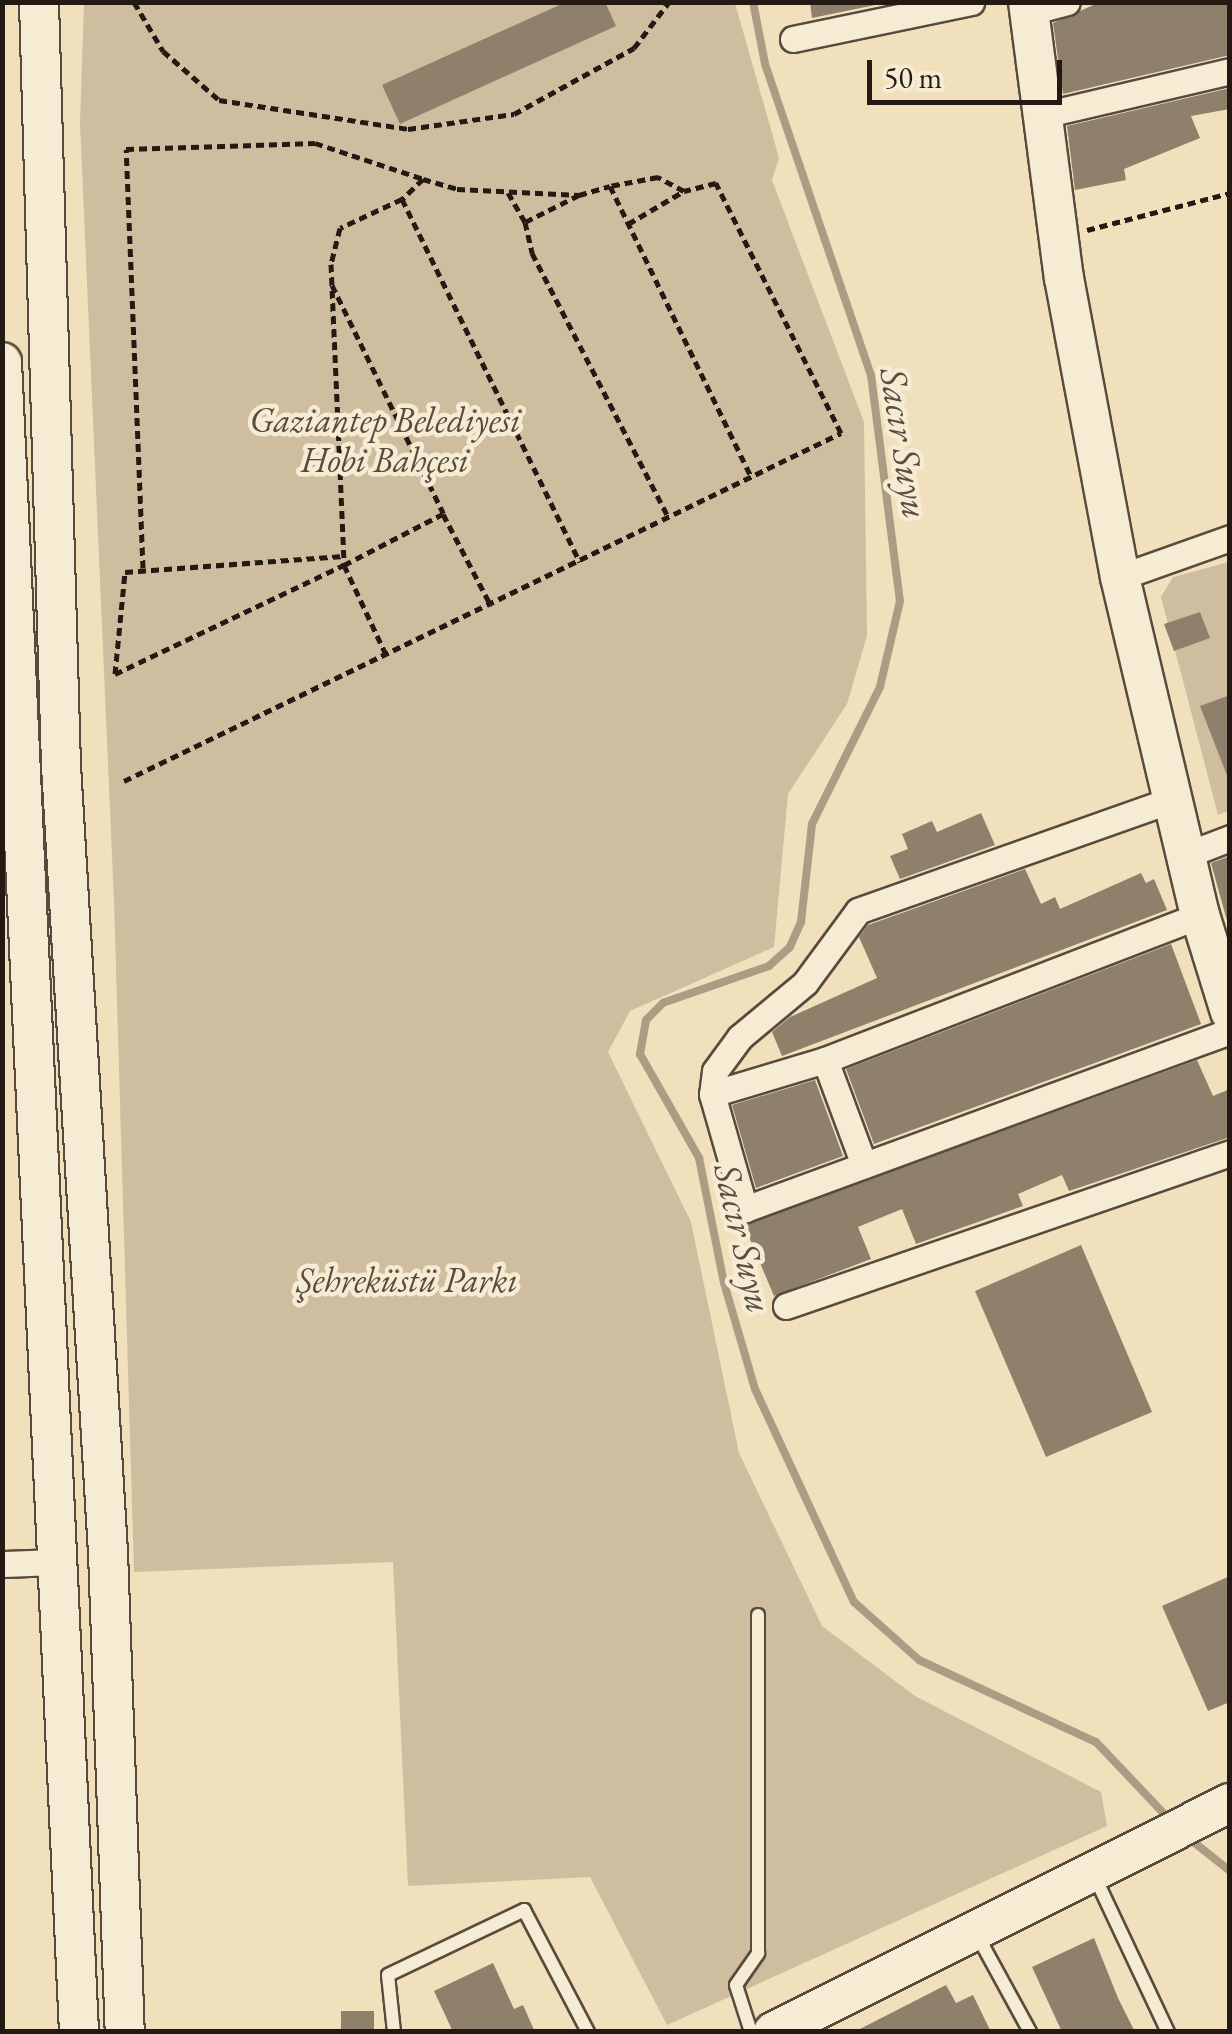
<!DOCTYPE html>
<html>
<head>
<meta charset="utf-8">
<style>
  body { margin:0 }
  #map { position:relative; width:1232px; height:2034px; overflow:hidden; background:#f1e0bc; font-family:"EB Garamond",serif }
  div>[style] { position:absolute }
  .green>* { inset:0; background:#cebe9f }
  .stream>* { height:8px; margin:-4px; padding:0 4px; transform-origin:4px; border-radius:4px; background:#ac9c83 }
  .building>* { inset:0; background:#8f806b }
  .path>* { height:5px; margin-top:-2.5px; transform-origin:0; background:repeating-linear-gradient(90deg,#251914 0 8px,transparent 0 13px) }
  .roads { filter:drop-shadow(2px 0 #584b3e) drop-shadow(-2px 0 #584b3e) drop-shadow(0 2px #584b3e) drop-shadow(0 -2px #584b3e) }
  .lane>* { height:12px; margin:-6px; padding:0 6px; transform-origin:6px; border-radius:6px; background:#f6ebd3 }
  .street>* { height:25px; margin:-12.5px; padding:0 12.5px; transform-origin:12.5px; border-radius:12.5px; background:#f6ebd3 }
  .secondary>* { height:38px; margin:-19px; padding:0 19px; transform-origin:19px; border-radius:19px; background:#f6ebd3 }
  span { translate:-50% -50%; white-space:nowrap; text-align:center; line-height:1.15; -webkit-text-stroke:9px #f6ebd3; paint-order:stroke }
  .park-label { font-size:35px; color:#584b3e; font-style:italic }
  .water-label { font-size:38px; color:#5b4d40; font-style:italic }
  .frame { position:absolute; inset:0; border:5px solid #251914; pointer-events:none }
  .scale { position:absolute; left:867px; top:60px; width:195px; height:45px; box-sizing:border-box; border:5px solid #251914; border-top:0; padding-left:12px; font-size:30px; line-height:35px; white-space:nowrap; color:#251914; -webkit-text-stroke:8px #f6ebd3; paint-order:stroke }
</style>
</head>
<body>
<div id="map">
  <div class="green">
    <div style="clip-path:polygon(84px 3px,735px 3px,779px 158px,772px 180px,864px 422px,867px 636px,847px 704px,788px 794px,774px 947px,630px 1011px,608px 1052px,691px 1222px,739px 1453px,822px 1626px,915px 1696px,1101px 1792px,1107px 1826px,667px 2025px,590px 1877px,408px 1886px,393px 1562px,134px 1572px,114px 901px,80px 123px)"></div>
    <div style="clip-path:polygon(1229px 562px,1230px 810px,1218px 815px,1161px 597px,1173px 577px)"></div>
  </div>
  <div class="stream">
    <div style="left:753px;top:2px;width:63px;rotate:79deg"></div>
    <div style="left:765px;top:64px;width:329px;rotate:71.2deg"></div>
    <div style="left:871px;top:375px;width:228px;rotate:82.7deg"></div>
    <div style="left:900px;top:601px;width:88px;rotate:103.1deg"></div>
    <div style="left:880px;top:687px;width:153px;rotate:116.4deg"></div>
    <div style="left:812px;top:824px;width:99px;rotate:96.4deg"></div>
    <div style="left:801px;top:922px;width:27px;rotate:114deg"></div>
    <div style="left:790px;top:947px;width:28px;rotate:138deg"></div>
    <div style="left:769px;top:966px;width:112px;rotate:160.8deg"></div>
    <div style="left:663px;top:1003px;width:24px;rotate:135deg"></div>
    <div style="left:646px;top:1020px;width:35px;rotate:100deg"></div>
    <div style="left:640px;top:1054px;width:120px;rotate:60.4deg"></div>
    <div style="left:699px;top:1158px;width:127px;rotate:78.7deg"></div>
    <div style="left:724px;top:1283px;width:110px;rotate:73.7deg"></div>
    <div style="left:755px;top:1389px;width:235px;rotate:65.1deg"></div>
    <div style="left:854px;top:1602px;width:87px;rotate:41.7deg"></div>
    <div style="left:919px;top:1660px;width:195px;rotate:24.9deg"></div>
    <div style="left:1096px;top:1742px;width:106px;rotate:46.5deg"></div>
    <div style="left:1186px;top:1836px;width:56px;rotate:38.5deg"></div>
  </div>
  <div class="building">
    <div style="clip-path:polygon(566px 2px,605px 2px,616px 26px,400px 124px,382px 85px)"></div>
    <div style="clip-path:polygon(810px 2px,885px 2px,885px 3px,812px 18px)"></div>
    <div style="clip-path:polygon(1100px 2px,1230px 2px,1230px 55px,1063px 94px,1053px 23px)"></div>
    <div style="clip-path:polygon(1230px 88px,1230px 109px,1191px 116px,1200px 138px,1124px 169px,1126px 180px,1075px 190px,1067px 126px)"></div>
    <div style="clip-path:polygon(1200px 612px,1210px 638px,1174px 651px,1164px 624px)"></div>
    <div style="clip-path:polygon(1230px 695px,1230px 777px,1228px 778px,1200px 706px)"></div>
    <div style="clip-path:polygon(981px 813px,995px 845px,900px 879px,890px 856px,908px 849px,902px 834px,932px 821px,937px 832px)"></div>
    <div style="clip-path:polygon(1230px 856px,1230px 928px,1229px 928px,1211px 863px)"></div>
    <div style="clip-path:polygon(1025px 869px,1041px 904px,1055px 897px,1060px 909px,1141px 873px,1146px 883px,1154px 879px,1167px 910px,782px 1056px,772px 1032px,790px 1017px,877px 978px,859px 937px,868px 925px)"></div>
    <div style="clip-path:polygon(1171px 944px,1201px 1024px,874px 1144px,846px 1069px)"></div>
    <div style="clip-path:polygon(1197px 1060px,1213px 1096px,1230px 1089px,1230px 1137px,1069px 1191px,1062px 1175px,1018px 1194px,1023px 1206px,916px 1244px,902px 1209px,858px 1227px,871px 1259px,774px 1296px,744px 1225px)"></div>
    <div style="clip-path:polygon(815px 1080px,843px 1156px,756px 1188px,732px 1105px)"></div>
    <div style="clip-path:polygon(1081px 1245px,1152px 1412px,1046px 1457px,975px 1291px)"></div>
    <div style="clip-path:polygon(1230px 1576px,1230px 1702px,1208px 1711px,1162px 1606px)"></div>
    <div style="clip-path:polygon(1094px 1938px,1118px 1998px,1135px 2032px,1062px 2032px,1032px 1967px)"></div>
    <div style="clip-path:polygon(493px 1963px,514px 2009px,523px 2005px,535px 2032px,453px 2032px,434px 1991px)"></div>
    <div style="clip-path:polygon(946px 1985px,956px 2003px,973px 1995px,991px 2032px,854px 2032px)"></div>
    <div style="clip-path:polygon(341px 2011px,374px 2011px,374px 2032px,341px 2032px)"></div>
  </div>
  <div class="path">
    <div style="left:134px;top:2px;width:57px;rotate:59.4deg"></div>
    <div style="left:163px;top:51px;width:74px;rotate:41.2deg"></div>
    <div style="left:219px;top:100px;width:191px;rotate:8.7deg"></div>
    <div style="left:408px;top:129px;width:107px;rotate:-8.1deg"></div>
    <div style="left:514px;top:114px;width:137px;rotate:-28.8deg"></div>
    <div style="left:634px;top:48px;width:58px;rotate:-52.7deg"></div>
    <div style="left:423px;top:179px;width:35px;rotate:16deg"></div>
    <div style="left:457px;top:189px;width:122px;rotate:2.8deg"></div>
    <div style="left:579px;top:195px;width:60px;rotate:153.4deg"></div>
    <div style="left:525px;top:222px;width:34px;rotate:-120deg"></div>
    <div style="left:579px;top:195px;width:32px;rotate:-16deg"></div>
    <div style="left:610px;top:186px;width:323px;rotate:64.1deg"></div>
    <div style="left:402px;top:199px;width:404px;rotate:63.9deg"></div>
    <div style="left:525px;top:222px;width:32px;rotate:77deg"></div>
    <div style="left:532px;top:253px;width:298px;rotate:62.7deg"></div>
    <div style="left:628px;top:224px;width:65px;rotate:-30.5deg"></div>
    <div style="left:1087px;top:230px;width:148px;rotate:-14.5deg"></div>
    <div style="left:332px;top:285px;width:254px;rotate:64deg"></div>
    <div style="left:143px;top:568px;width:419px;rotate:-92.3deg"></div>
    <div style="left:126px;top:149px;width:189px;rotate:-1.8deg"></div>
    <div style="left:315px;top:143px;width:114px;rotate:18.4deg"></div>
    <div style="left:423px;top:179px;width:29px;rotate:136deg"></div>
    <div style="left:402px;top:199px;width:68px;rotate:154.9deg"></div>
    <div style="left:340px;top:228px;width:37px;rotate:104deg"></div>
    <div style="left:331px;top:264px;width:301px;rotate:87.5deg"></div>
    <div style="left:344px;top:565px;width:111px;rotate:-27.3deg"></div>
    <div style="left:443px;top:514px;width:104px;rotate:62.4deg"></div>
    <div style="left:115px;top:674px;width:254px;rotate:-25.5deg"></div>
    <div style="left:344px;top:565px;width:102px;rotate:64.9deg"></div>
    <div style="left:115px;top:674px;width:102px;rotate:-84.4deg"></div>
    <div style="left:125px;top:572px;width:219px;rotate:-4.2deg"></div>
    <div style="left:124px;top:781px;width:797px;rotate:-25.89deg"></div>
    <div style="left:841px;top:433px;width:280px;rotate:-116.6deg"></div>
    <div style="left:716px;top:183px;width:33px;rotate:166deg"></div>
    <div style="left:684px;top:191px;width:30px;rotate:-152deg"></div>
    <div style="left:658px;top:177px;width:49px;rotate:169.4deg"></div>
  </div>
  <div class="roads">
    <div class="lane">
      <div style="left:1094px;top:1875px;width:174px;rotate:64.8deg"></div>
      <div style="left:977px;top:1935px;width:111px;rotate:61.3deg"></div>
      <div style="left:394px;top:2032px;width:57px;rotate:-96deg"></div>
      <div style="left:388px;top:1975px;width:151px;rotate:-25.5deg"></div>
      <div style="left:524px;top:1910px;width:138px;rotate:62.3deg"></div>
      <div style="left:751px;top:2032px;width:49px;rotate:-107.7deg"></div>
      <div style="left:736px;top:1985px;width:39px;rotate:-55deg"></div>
      <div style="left:758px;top:1953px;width:338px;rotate:-90deg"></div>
    </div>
    <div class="street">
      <div style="left:1030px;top:12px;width:38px;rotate:-15deg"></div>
      <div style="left:793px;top:39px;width:182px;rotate:-11.7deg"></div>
      <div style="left:1047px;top:114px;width:188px;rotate:-13.2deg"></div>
      <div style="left:1120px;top:577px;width:117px;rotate:-19.5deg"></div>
      <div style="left:1171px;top:800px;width:332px;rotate:160.5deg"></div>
      <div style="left:858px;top:911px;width:89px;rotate:126.4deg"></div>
      <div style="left:805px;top:983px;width:85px;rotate:140.3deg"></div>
      <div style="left:740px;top:1037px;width:42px;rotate:126.3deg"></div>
      <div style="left:715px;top:1071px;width:23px;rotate:97deg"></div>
      <div style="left:712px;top:1094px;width:120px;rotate:74deg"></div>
      <div style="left:745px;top:1209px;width:517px;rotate:-20.15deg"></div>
      <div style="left:1186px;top:855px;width:47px;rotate:-21.1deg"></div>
      <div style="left:825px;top:1060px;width:112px;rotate:69.6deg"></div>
      <div style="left:712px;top:1094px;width:118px;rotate:-16.7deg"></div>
      <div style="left:825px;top:1060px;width:402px;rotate:-21.1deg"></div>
      <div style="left:786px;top:1306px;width:470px;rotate:-19deg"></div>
      <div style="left:2px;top:1564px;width:54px;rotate:-2.1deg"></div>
    </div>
    <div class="secondary">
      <div style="left:39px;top:2px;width:764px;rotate:88.35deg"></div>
      <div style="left:61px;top:766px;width:787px;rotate:86.58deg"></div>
      <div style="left:108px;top:1552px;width:480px;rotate:88deg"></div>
      <div style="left:1028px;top:2px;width:278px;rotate:82.6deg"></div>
      <div style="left:1064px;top:278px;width:304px;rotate:79.4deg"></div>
      <div style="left:1120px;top:577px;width:347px;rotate:76.7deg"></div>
      <div style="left:1200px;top:915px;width:102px;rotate:72.8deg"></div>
      <div style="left:2px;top:362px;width:1672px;rotate:87.36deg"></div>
      <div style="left:773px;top:2032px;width:511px;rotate:-26.62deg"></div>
    </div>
  </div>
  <div class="park-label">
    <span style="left:385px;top:440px">Gaziantep Belediyesi<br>Hobi Bahçesi</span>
    <span style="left:407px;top:1280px">Şehreküstü Parkı</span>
  </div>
  <div class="water-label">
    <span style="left:905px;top:443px;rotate:81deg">Sacır Suyu</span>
    <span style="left:744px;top:1238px;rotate:77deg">Sacır Suyu</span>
  </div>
  <div class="frame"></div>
  <div class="scale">50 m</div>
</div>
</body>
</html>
